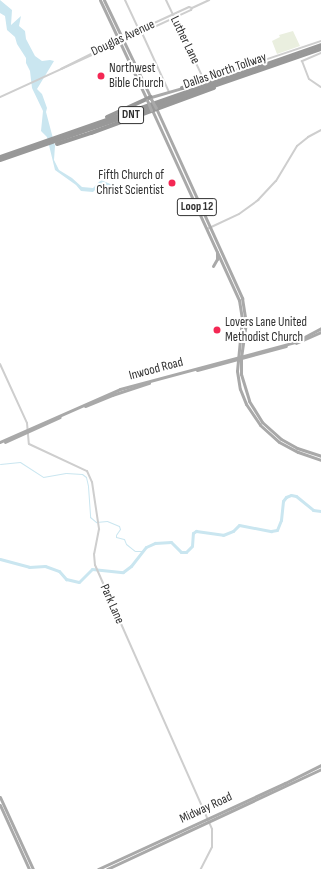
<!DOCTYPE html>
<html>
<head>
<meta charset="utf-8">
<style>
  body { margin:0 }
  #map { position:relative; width:321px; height:869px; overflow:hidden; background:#fff; font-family:"Sofia Sans Condensed",sans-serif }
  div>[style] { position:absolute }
  .green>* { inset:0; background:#eaefdf }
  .water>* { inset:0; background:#cae6f0 }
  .stream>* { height:1px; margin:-0.5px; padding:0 0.5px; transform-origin:0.5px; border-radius:0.5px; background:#cae6f0 }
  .river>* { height:3px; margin:-1.5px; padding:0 1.5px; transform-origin:1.5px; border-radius:1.5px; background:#cae6f0 }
  .minor>* { height:2px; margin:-1px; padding:0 1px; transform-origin:1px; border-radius:1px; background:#cecece }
  .major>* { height:3px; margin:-1.5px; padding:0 1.5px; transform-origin:1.5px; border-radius:1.5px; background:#a9a9a9 }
  .highway>* { height:4px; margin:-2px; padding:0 2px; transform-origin:2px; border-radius:2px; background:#989898 }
  .major-bridge>* { height:3px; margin:-1.5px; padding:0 1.5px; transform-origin:1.5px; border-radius:1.5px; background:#a9a9a9 }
  .dots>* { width:11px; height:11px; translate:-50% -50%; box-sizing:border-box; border:2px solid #fff; border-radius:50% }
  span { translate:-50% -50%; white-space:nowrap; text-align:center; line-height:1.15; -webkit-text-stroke:4px #fff; paint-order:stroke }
  .shield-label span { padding:1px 3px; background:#fff; border:1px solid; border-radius:3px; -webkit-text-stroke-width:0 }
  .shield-label { font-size:12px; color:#313131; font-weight:700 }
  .street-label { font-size:13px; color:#313131 }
  .poi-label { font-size:13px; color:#313131 }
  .left { translate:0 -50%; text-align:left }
  .right { translate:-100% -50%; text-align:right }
</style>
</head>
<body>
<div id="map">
  <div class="green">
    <div style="clip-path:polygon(293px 31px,300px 46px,277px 54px,272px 41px,280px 37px,279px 35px)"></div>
  </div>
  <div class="water">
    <div style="clip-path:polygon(0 0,12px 10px,11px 25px,21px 16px,19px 26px,25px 31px,26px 39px,35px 56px,42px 61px,50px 60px,54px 61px,37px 89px,42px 94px,47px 108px,46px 112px,55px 146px,54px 160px,59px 170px,72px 178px,82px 187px,93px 188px,101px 180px,122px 189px,108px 190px,97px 188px,93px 192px,81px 191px,76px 185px,55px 170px,47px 137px,41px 131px,43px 111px,32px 88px,30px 71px,26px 63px,26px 58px,17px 44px,15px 37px,7px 30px,5px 16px,0 13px)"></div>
  </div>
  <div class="stream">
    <div style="left:0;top:464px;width:20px;rotate:-6deg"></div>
    <div style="left:20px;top:462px;width:27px;rotate:33deg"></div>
    <div style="left:43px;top:477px;width:23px;rotate:-10deg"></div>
    <div style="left:66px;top:473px;width:16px;rotate:4deg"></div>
    <div style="left:82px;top:474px;width:5px;rotate:37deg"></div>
    <div style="left:86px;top:477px;width:9px;rotate:77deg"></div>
    <div style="left:88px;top:486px;width:31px;rotate:86deg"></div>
    <div style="left:90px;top:517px;width:8px;rotate:40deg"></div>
    <div style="left:96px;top:522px;width:11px;rotate:-5deg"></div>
    <div style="left:107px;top:521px;width:13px;rotate:23deg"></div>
    <div style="left:119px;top:526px;width:3px;rotate:72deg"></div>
    <div style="left:120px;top:529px;width:7px;rotate:124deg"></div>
    <div style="left:116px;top:535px;width:2px;rotate:90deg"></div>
    <div style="left:116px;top:537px;width:8px;rotate:14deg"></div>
    <div style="left:124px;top:539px;width:5px;rotate:68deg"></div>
    <div style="left:126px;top:544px;width:11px;rotate:38deg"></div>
    <div style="left:135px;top:551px;width:8px"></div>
  </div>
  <div class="river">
    <div style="left:0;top:559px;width:30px;rotate:15deg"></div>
    <div style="left:29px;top:567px;width:16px;rotate:-4deg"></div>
    <div style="left:45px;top:566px;width:15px;rotate:20deg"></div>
    <div style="left:59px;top:571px;width:11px;rotate:49deg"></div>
    <div style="left:66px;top:579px;width:13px;rotate:13deg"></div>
    <div style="left:79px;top:582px;width:18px;rotate:-45deg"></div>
    <div style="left:92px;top:569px;width:31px;rotate:6deg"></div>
    <div style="left:123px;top:572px;width:10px;rotate:-37deg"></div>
    <div style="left:131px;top:566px;width:24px;rotate:-52deg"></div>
    <div style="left:146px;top:547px;width:10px;rotate:-24deg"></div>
    <div style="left:155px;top:543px;width:16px;rotate:-4deg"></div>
    <div style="left:171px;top:542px;width:14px;rotate:45deg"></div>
    <div style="left:181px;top:552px;width:5px"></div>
    <div style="left:186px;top:552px;width:8px;rotate:-45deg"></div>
    <div style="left:192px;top:546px;width:13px;rotate:-86deg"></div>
    <div style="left:193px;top:533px;width:4px;rotate:-34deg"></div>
    <div style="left:196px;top:531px;width:27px;rotate:8deg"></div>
    <div style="left:223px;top:535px;width:11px;rotate:-22deg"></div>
    <div style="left:233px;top:531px;width:8px;rotate:-45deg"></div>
    <div style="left:239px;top:525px;width:33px;rotate:11deg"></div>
    <div style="left:271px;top:531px;width:6px;rotate:-9deg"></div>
    <div style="left:277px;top:530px;width:11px;rotate:-68deg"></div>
    <div style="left:281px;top:520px;width:19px;rotate:-84deg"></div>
    <div style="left:283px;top:501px;width:5px;rotate:-53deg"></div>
    <div style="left:286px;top:497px;width:5px;rotate:-22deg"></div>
    <div style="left:291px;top:495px;width:5px;rotate:11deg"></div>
    <div style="left:296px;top:496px;width:22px;rotate:39deg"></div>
    <div style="left:313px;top:510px;width:8px;rotate:7deg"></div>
  </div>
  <div class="minor">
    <div style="left:125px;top:0;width:33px;rotate:65deg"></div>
    <div style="left:166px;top:0;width:89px;rotate:64.6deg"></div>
    <div style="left:142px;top:33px;width:65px;rotate:65.4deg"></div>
    <div style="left:124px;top:41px;width:74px;rotate:-24.8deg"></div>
    <div style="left:191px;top:10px;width:2px;rotate:-63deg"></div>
    <div style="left:192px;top:8px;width:19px;rotate:-25deg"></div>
    <div style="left:321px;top:53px;width:21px;rotate:157deg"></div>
    <div style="left:302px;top:61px;width:19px;rotate:69deg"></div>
    <div style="left:309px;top:79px;width:14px;rotate:34deg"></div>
    <div style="left:61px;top:69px;width:87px;rotate:-26.6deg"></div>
    <div style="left:139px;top:30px;width:55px;rotate:-24.7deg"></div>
    <div style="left:189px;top:7px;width:3px;rotate:18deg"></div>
    <div style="left:199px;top:82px;width:129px;rotate:-18.6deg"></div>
    <div style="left:0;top:97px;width:132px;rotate:-24.6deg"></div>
    <div style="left:207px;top:229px;width:35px;rotate:-25deg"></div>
    <div style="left:239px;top:214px;width:24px;rotate:-36deg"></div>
    <div style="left:258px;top:200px;width:26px;rotate:-47deg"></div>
    <div style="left:276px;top:181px;width:41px;rotate:-59deg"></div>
    <div style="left:297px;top:146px;width:14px;rotate:-39deg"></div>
    <div style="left:308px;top:137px;width:15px;rotate:-28deg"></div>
    <div style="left:0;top:364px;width:65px;rotate:65.4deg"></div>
    <div style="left:27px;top:423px;width:21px;rotate:85deg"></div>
    <div style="left:29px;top:444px;width:64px;rotate:25deg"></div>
    <div style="left:87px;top:471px;width:12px;rotate:66deg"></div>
    <div style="left:92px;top:482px;width:48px;rotate:81.5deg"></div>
    <div style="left:99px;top:529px;width:25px;rotate:101deg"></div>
    <div style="left:94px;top:554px;width:11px;rotate:85deg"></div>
    <div style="left:95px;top:565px;width:289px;rotate:66.1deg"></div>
    <div style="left:212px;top:829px;width:18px;rotate:90deg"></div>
    <div style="left:212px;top:847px;width:25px;rotate:117deg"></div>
  </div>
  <div class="major">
    <div style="left:100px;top:0;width:110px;rotate:64.8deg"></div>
    <div style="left:104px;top:0;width:109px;rotate:64.4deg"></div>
    <div style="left:151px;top:97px;width:32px;rotate:-16deg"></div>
    <div style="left:156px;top:108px;width:209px;rotate:65.6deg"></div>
    <div style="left:242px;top:298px;width:24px;rotate:81deg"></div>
    <div style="left:246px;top:322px;width:34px;rotate:98deg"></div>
    <div style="left:241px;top:356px;width:18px;rotate:90deg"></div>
    <div style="left:241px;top:374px;width:28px;rotate:73deg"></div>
    <div style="left:249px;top:401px;width:25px;rotate:58deg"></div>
    <div style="left:262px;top:422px;width:25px;rotate:42deg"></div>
    <div style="left:281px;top:439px;width:18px;rotate:29deg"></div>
    <div style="left:297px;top:448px;width:25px;rotate:18deg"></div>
    <div style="left:152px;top:110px;width:209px;rotate:65.4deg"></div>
    <div style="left:239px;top:300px;width:19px;rotate:81deg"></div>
    <div style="left:242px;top:319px;width:52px;rotate:95.5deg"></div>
    <div style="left:237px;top:371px;width:18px;rotate:81deg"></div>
    <div style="left:240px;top:389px;width:16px;rotate:68deg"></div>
    <div style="left:246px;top:404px;width:25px;rotate:56deg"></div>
    <div style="left:260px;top:425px;width:25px;rotate:42deg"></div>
    <div style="left:279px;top:442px;width:21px;rotate:28deg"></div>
    <div style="left:298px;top:452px;width:24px;rotate:19deg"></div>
    <div style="left:213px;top:266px;width:8px;rotate:-60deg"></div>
    <div style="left:217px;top:259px;width:7px;rotate:-90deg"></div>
    <div style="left:296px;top:343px;width:27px;rotate:-24deg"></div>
    <div style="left:197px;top:370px;width:92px;rotate:-15.1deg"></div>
    <div style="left:85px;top:406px;width:29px;rotate:-22deg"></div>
    <div style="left:112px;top:395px;width:39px;rotate:-18deg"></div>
    <div style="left:0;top:442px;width:131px;rotate:-23.8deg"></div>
    <div style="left:120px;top:389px;width:181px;rotate:-15deg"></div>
    <div style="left:295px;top:342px;width:30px;rotate:-28deg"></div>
    <div style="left:5px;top:442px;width:60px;rotate:-24.4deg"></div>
    <div style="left:0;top:797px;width:79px;rotate:65.4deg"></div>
    <div style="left:0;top:805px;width:70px;rotate:65.6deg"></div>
    <div style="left:98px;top:869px;width:206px;rotate:-24.7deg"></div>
    <div style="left:285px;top:783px;width:40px;rotate:-26.6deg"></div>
    <div style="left:107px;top:869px;width:236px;rotate:-25deg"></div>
  </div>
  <div class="highway">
    <div style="left:182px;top:88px;width:43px;rotate:-14.7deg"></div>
    <div style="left:107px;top:117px;width:48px;rotate:-24.4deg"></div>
    <div style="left:57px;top:144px;width:36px;rotate:-18deg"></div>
    <div style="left:91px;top:133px;width:131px;rotate:-20.1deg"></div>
    <div style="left:0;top:157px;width:340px;rotate:-19.2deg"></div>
    <div style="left:0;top:160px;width:340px;rotate:-19.1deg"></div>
  </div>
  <div class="major-bridge">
    <div style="left:151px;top:99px;width:10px;rotate:61deg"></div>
    <div style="left:147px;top:100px;width:11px;rotate:68deg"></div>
  </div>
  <div class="dots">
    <div style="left:101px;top:76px;background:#f42854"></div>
    <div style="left:172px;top:183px;background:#f42854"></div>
    <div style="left:217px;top:330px;background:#f42854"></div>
  </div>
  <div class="shield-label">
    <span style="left:131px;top:115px">DNT</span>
    <span style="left:197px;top:207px">Loop 12</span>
  </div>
  <div class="street-label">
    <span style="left:123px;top:38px;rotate:-25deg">Douglas Avenue</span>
    <span style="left:185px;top:40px;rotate:64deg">Luther Lane</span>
    <span style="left:225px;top:71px;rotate:-19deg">Dallas North Tollway</span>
    <span style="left:156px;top:369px;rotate:-15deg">Inwood Road</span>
    <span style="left:112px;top:604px;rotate:66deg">Park Lane</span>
    <span style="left:206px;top:808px;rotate:-25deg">Midway Road</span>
  </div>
  <div class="poi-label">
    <span class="left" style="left:109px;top:76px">Northwest<br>Bible Church</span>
    <span class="right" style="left:164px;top:183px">Fifth Church of<br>Christ Scientist</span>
    <span class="left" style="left:225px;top:330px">Lovers Lane United<br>Methodist Church</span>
  </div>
</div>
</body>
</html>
